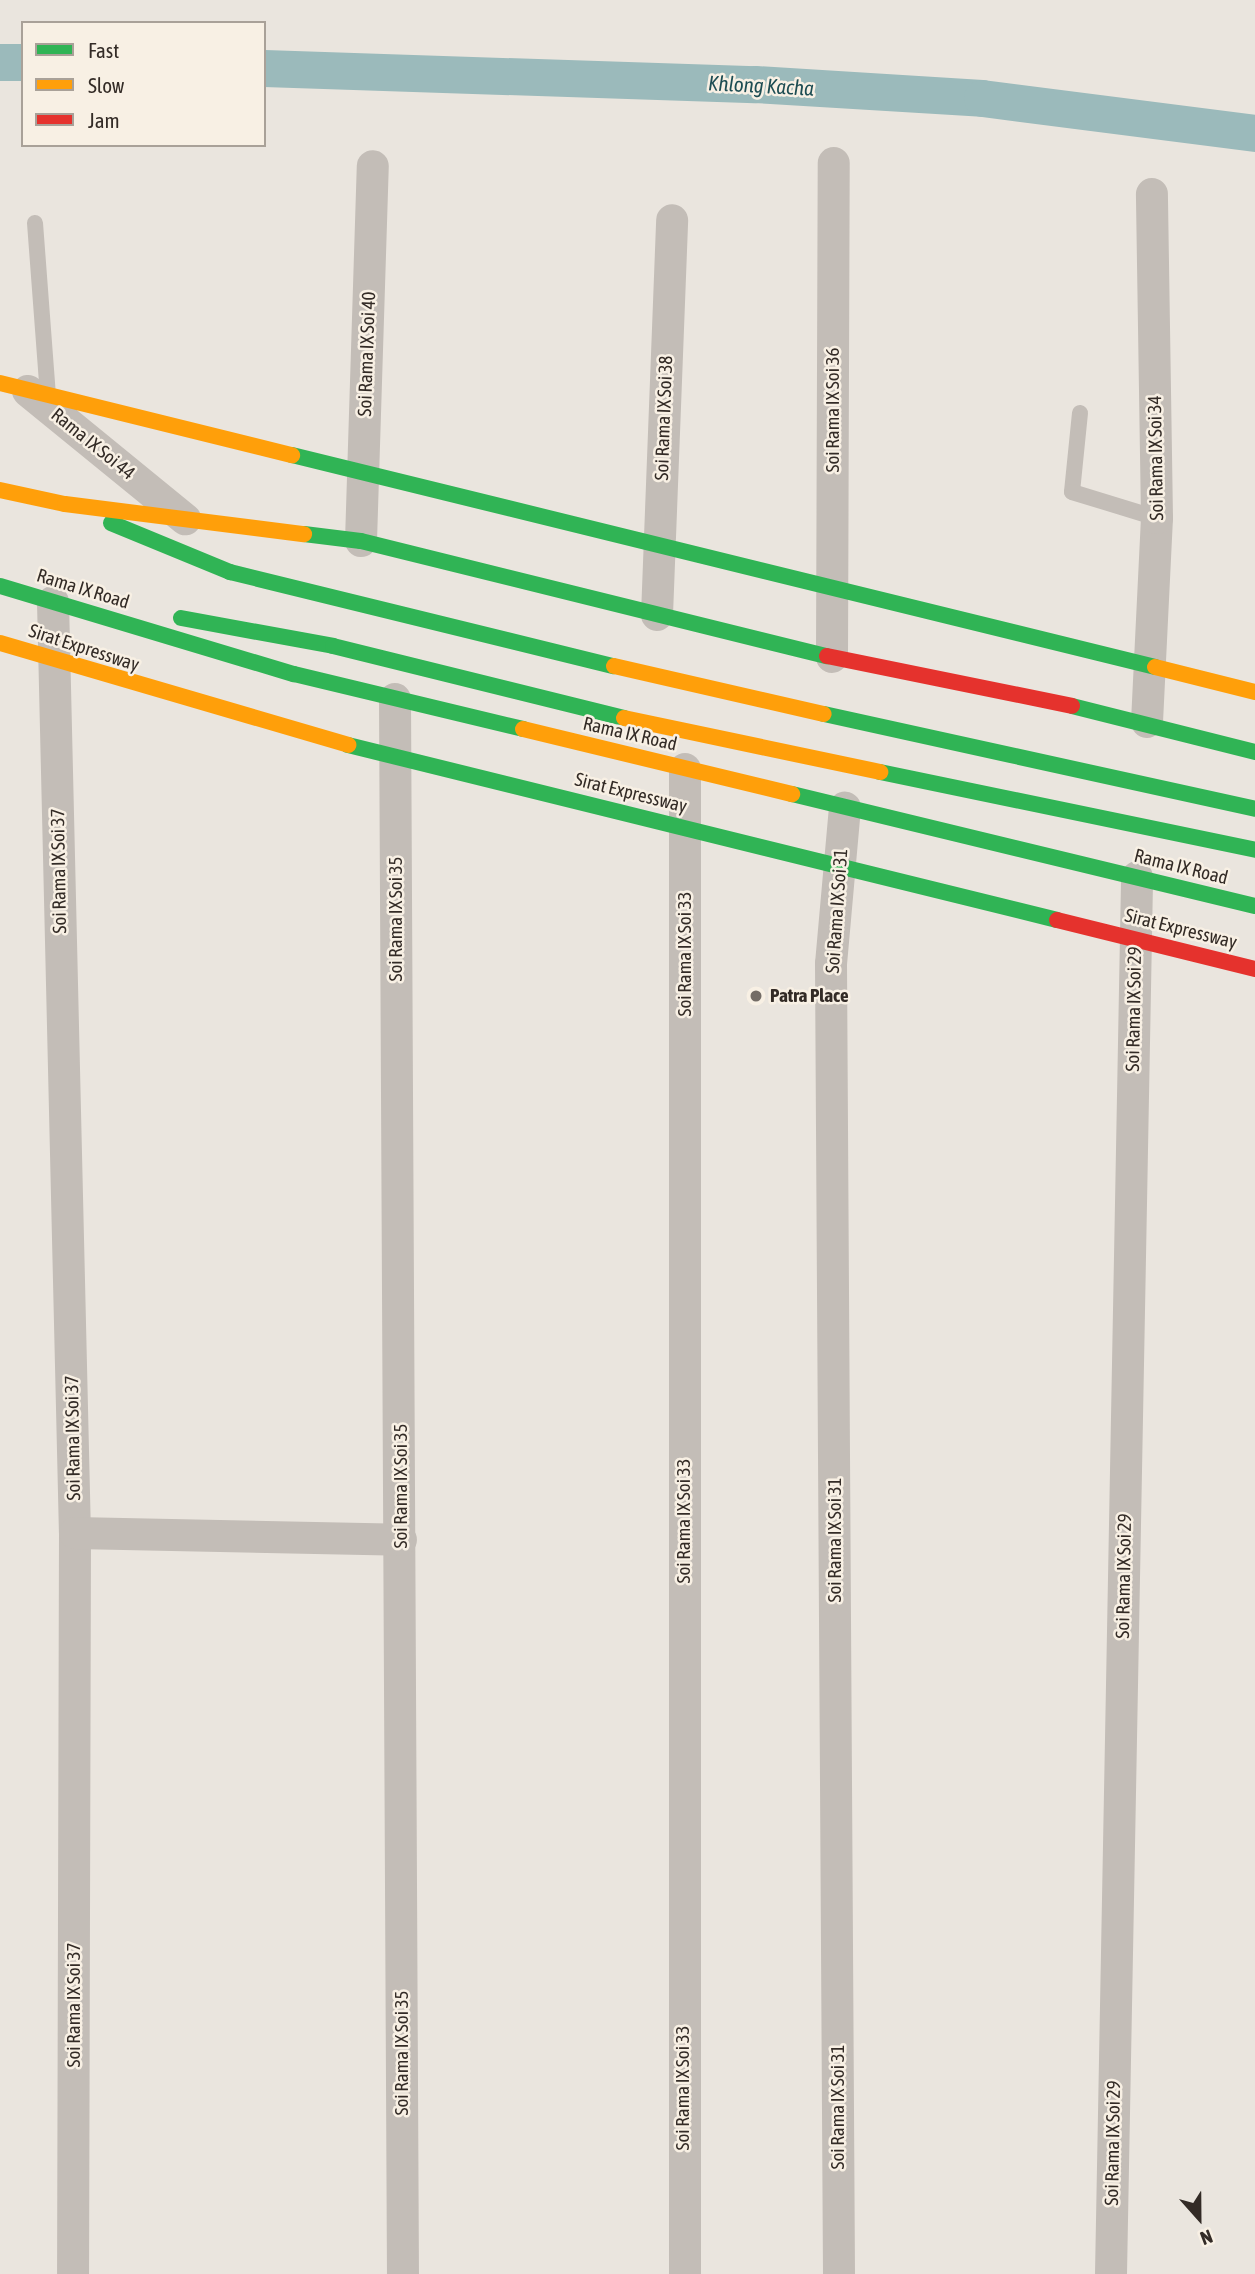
<!DOCTYPE html>
<html>
<head>
<meta charset="utf-8">
<style>
  body { margin:0 }
  #map { position:relative; width:1255px; height:2274px; overflow:hidden; background:#eae5de; font-family:"Asap Condensed",sans-serif }
  div>[style] { position:absolute }
  .canal>* { height:37px; margin:-18.5px; padding:0 18.5px; transform-origin:18.5px; border-radius:18.5px; background:#9bbabb }
  .lane>* { height:16px; margin:-8px; padding:0 8px; transform-origin:8px; border-radius:8px; background:#c3bdb7 }
  .street>* { height:32px; margin:-16px; padding:0 16px; transform-origin:16px; border-radius:16px; background:#c3bdb7 }
  .fast>* { height:16px; margin:-8px; padding:0 8px; transform-origin:8px; border-radius:8px; background:#30b455 }
  .slow>* { height:16px; margin:-8px; padding:0 8px; transform-origin:8px; border-radius:8px; background:#ff9f0a }
  .jam>* { height:16px; margin:-8px; padding:0 8px; transform-origin:8px; border-radius:8px; background:#e5322d }
  .fast-bridge>* { height:16px; margin:-8px; padding:0 8px; transform-origin:8px; border-radius:8px; background:#30b455 }
  .slow-bridge>* { height:16px; margin:-8px; padding:0 8px; transform-origin:8px; border-radius:8px; background:#ff9f0a }
  .jam-bridge>* { height:16px; margin:-8px; padding:0 8px; transform-origin:8px; border-radius:8px; background:#e5322d }
  .dots>* { width:19px; height:19px; translate:-50% -50%; box-sizing:border-box; border:4px solid #f8f0e4; border-radius:50% }
  span { translate:-50% -50%; white-space:nowrap; text-align:center; line-height:1.15; -webkit-text-stroke:5px #f8f0e4; paint-order:stroke }
  .street-label { font-size:19px; color:#332b26 }
  .poi-label { font-size:19px; color:#332b26; font-weight:700 }
  .left { translate:0 -50%; text-align:left }
  .water-label { font-size:21px; color:#1d4d53; font-style:italic }
  .legend { position:absolute; left:21px; top:21px; width:245px; height:126px; box-sizing:border-box; background:#f8f0e4; border:2px solid #a9a198; margin:0; padding:9px 12px; list-style:none; font-size:21px; color:#332b26 }
  .legend li { display:flex; align-items:center; gap:14px; height:35px }
  .legend b { width:35px; border:2px solid #a9a198 }
  .north { position:absolute; left:1164px; top:2183px; width:70px; height:70px; -webkit-text-stroke:5px #f8f0e4; paint-order:stroke; rotate:159deg; font-size:19px; font-weight:700; line-height:28px; text-align:center; color:#332b26 }
  .north::after { content:''; display:block; margin:auto; width:24px; height:32px; background:#332b26; clip-path:polygon(50% 0,100% 100%,50% 72%,0 100%) }
</style>
</head>
<body>
<div id="map">
  <div class="canal">
    <div style="left:0;top:62px;width:23px"></div>
    <div style="left:264px;top:68px;width:491px;rotate:1.9deg"></div>
    <div style="left:755px;top:84px;width:227px;rotate:3.5deg"></div>
    <div style="left:982px;top:98px;width:275px;rotate:7.3deg"></div>
  </div>
  <div class="lane">
    <div style="left:35px;top:223px;width:172px;rotate:85.7deg"></div>
    <div style="left:1080px;top:413px;width:79px;rotate:95.8deg"></div>
    <div style="left:1072px;top:492px;width:89px;rotate:17deg"></div>
  </div>
  <div class="street">
    <div style="left:28px;top:391px;width:203px;rotate:39.2deg"></div>
    <div style="left:361px;top:541px;width:375px;rotate:-88.2deg"></div>
    <div style="left:53px;top:602px;width:931px;rotate:88.65deg"></div>
    <div style="left:75px;top:1533px;width:741px;rotate:90.15deg"></div>
    <div style="left:657px;top:615px;width:395px;rotate:-87.8deg"></div>
    <div style="left:832px;top:657px;width:494px;rotate:-89.8deg"></div>
    <div style="left:395px;top:699px;width:1575px;rotate:89.71deg"></div>
    <div style="left:1147px;top:722px;width:204px;rotate:-87.2deg"></div>
    <div style="left:1157px;top:518px;width:324px;rotate:-90.9deg"></div>
    <div style="left:75px;top:1533px;width:326px;rotate:1.2deg"></div>
    <div style="left:685px;top:2274px;width:1505px;rotate:-90deg"></div>
    <div style="left:839px;top:2274px;width:1310px;rotate:-90.35deg"></div>
    <div style="left:831px;top:964px;width:157px;rotate:-84.9deg"></div>
    <div style="left:1111px;top:2274px;width:1397px;rotate:-88.93deg"></div>
  </div>
  <div class="fast">
    <div style="left:111px;top:523px;width:129px;rotate:22.4deg"></div>
    <div style="left:230px;top:572px;width:395px;rotate:13.8deg"></div>
    <div style="left:304px;top:534px;width:57px;rotate:7deg"></div>
    <div style="left:361px;top:541px;width:480px;rotate:13.9deg"></div>
    <div style="left:0;top:586px;width:307px;rotate:16.7deg"></div>
    <div style="left:294px;top:674px;width:236px;rotate:13.5deg"></div>
    <div style="left:181px;top:618px;width:155px;rotate:10.4deg"></div>
    <div style="left:333px;top:646px;width:300px;rotate:13.9deg"></div>
    <div style="left:1072px;top:706px;width:189px;rotate:14.1deg"></div>
    <div style="left:824px;top:714px;width:441px;rotate:12.4deg"></div>
    <div style="left:880px;top:772px;width:383px;rotate:11.7deg"></div>
    <div style="left:792px;top:794px;width:476px;rotate:13.6deg"></div>
  </div>
  <div class="slow">
    <div style="left:0;top:490px;width:66px;rotate:12.2deg"></div>
    <div style="left:65px;top:504px;width:241px;rotate:7.2deg"></div>
    <div style="left:614px;top:666px;width:215px;rotate:12.9deg"></div>
    <div style="left:624px;top:718px;width:262px;rotate:11.9deg"></div>
    <div style="left:523px;top:729px;width:277px;rotate:13.6deg"></div>
  </div>
  <div class="jam">
    <div style="left:827px;top:656px;width:250px;rotate:11.5deg"></div>
  </div>
  <div class="fast-bridge">
    <div style="left:292px;top:455px;width:889px;rotate:13.8deg"></div>
    <div style="left:348px;top:745px;width:730px;rotate:13.86deg"></div>
  </div>
  <div class="slow-bridge">
    <div style="left:0;top:383px;width:301px;rotate:13.9deg"></div>
    <div style="left:0;top:643px;width:363px;rotate:16.3deg"></div>
    <div style="left:1155px;top:667px;width:103px;rotate:14deg"></div>
  </div>
  <div class="jam-bridge">
    <div style="left:1057px;top:920px;width:204px;rotate:13.9deg"></div>
  </div>
  <div class="dots">
    <div style="left:756px;top:996px;background:#736c66"></div>
  </div>
  <div class="street-label">
    <span style="left:367px;top:354px;rotate:-88deg">Soi Rama IX Soi 40</span>
    <span style="left:833px;top:410px;rotate:-90deg">Soi Rama IX Soi 36</span>
    <span style="left:664px;top:418px;rotate:-88deg">Soi Rama IX Soi 38</span>
    <span style="left:93px;top:444px;rotate:39deg">Rama IX Soi 44</span>
    <span style="left:1156px;top:458px;rotate:-91deg">Soi Rama IX Soi 34</span>
    <span style="left:83px;top:589px;rotate:17deg">Rama IX Road</span>
    <span style="left:84px;top:648px;rotate:18deg">Sirat Expressway</span>
    <span style="left:630px;top:734px;rotate:13deg">Rama IX Road</span>
    <span style="left:631px;top:793px;rotate:14deg">Sirat Expressway</span>
    <span style="left:1181px;top:867px;rotate:14deg">Rama IX Road</span>
    <span style="left:59px;top:871px;rotate:-91deg">Soi Rama IX Soi 37</span>
    <span style="left:837px;top:911px;rotate:-86deg">Soi Rama IX Soi 31</span>
    <span style="left:396px;top:919px;rotate:-90deg">Soi Rama IX Soi 35</span>
    <span style="left:1181px;top:929px;rotate:14deg">Sirat Expressway</span>
    <span style="left:685px;top:954px;rotate:-90deg">Soi Rama IX Soi 33</span>
    <span style="left:1134px;top:1009px;rotate:-89deg">Soi Rama IX Soi 29</span>
    <span style="left:73px;top:1438px;rotate:-91deg">Soi Rama IX Soi 37</span>
    <span style="left:401px;top:1486px;rotate:-90deg">Soi Rama IX Soi 35</span>
    <span style="left:684px;top:1521px;rotate:-90deg">Soi Rama IX Soi 33</span>
    <span style="left:835px;top:1540px;rotate:-90deg">Soi Rama IX Soi 31</span>
    <span style="left:1124px;top:1576px;rotate:-89deg">Soi Rama IX Soi 29</span>
    <span style="left:74px;top:2005px;rotate:-90deg">Soi Rama IX Soi 37</span>
    <span style="left:402px;top:2053px;rotate:-90deg">Soi Rama IX Soi 35</span>
    <span style="left:683px;top:2088px;rotate:-90deg">Soi Rama IX Soi 33</span>
    <span style="left:838px;top:2107px;rotate:-90deg">Soi Rama IX Soi 31</span>
    <span style="left:1113px;top:2143px;rotate:-89deg">Soi Rama IX Soi 29</span>
  </div>
  <div class="poi-label">
    <span class="left" style="left:770px;top:996px">Patra Place</span>
  </div>
  <div class="water-label">
    <span style="left:761px;top:85px;rotate:3deg">Khlong Kacha</span>
  </div>
  <ul class="legend">
  <li><b style="height:9px;background:#30b455"></b>Fast</li>
  <li><b style="height:9px;background:#ff9f0a"></b>Slow</li>
  <li><b style="height:9px;background:#e5322d"></b>Jam</li>
  </ul>
  <div class="north">N</div>
</div>
</body>
</html>
